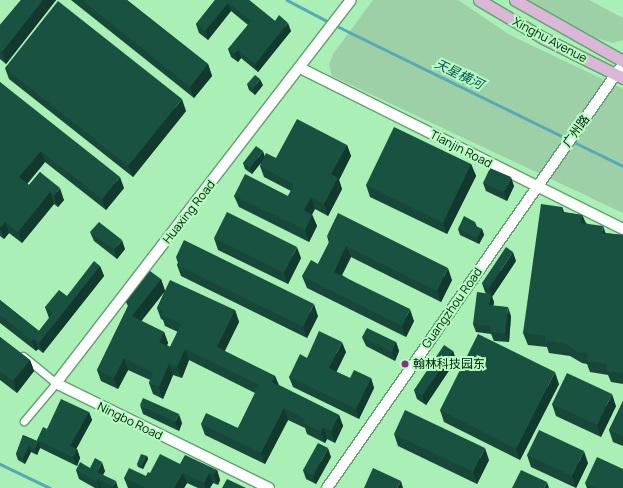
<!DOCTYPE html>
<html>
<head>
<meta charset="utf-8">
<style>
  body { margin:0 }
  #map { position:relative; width:623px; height:488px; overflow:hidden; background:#a9efb6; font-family:Manrope,"Noto Sans SC",sans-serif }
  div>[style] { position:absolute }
  .green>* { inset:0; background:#9dd0a6 }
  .stream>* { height:2.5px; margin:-1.25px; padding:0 1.25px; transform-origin:1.25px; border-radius:1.25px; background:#56a9b6 }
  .roads { filter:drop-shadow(1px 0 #5fa26d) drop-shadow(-1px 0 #5fa26d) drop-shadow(0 1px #5fa26d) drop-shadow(0 -1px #5fa26d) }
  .street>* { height:7px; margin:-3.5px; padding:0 3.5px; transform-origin:3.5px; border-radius:3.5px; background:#fff }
  .secondary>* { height:10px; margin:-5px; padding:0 5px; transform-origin:5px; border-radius:5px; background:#fff }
  .primary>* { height:11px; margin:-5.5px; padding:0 5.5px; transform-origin:5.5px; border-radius:5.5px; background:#dab6d7 }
  .wall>* { inset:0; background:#164738 }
  .shaded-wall>* { inset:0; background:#12392e }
  .building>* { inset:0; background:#195241 }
  .dots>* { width:11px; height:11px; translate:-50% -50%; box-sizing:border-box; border:2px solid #b6fcc3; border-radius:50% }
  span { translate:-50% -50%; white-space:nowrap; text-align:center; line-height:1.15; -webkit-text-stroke:4px #b6fcc3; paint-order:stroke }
  .street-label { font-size:12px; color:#011b07 }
  .poi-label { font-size:12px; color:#011b07 }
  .left { translate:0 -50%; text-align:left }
  .water-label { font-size:13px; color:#03515b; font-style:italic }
</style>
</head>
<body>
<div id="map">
  <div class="green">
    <div style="clip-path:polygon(373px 0,458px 0,510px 35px,623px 89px,623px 213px,332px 76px,329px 65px,333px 54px)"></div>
    <div style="clip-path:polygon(528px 0,589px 0,623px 18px,623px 40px,612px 43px,596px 38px)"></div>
  </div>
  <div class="stream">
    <div style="left:287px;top:0;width:50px;rotate:27.6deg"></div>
    <div style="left:335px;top:25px;width:259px;rotate:26.1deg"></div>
    <div style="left:572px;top:141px;width:57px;rotate:26.1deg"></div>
    <div style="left:0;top:464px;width:55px;rotate:25.6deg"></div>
  </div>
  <div class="roads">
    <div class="street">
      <div style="left:23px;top:356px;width:43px;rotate:39.3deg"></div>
      <div style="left:56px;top:383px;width:50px;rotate:130.1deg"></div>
    </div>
    <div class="secondary">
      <div style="left:300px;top:68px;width:361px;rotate:26.5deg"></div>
      <div style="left:269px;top:488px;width:237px;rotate:-153.8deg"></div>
      <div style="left:56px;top:383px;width:483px;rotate:-52.4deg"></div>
      <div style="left:327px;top:488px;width:517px;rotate:-55.08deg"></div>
    </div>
    <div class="primary">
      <div style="left:479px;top:0;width:77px;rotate:30.6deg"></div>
      <div style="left:545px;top:39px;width:87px;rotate:26.6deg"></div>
      <div style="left:515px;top:0;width:124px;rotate:29.5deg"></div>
    </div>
  </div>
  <div class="wall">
    <div style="clip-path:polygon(21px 0,56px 0,6px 64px,0 59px,0 25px)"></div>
    <div style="clip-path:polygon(71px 0,127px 0,208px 64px,212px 76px,194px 98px)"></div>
    <div style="clip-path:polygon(215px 0,249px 0,275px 21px,291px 31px,258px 72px,241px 58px,238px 62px,231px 57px,228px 49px,248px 25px,231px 11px,208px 40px,199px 33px,196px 24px)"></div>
    <div style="clip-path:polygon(5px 68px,186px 111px,133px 177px,9px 79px)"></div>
    <div style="clip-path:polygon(0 82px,124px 188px,106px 210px,45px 162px,27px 184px,29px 185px,40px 172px,64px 200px,58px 207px,54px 204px,22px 243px,9px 233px,4px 239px,0 236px)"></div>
    <div style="clip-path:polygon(247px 84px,263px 85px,255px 95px,249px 90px)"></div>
    <div style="clip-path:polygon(347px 145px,351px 156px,339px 180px,342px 189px,328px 216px,315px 209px,312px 214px,317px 226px,309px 242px,239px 207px,234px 196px,288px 196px,291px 191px,264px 177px,260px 166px,261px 163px,252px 174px,245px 169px,243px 163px,265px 156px,276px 158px)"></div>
    <div style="clip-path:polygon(471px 164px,476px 176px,447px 234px,370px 197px,366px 185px)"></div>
    <div style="clip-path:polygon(483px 183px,514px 186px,507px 201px,486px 191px)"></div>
    <div style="clip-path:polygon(562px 207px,564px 212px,582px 215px,586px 223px,606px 233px,623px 235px,623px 384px,611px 382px,608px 375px,590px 372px,587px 364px,582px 363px,570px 356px,549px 353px,547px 347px,528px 345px,523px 333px)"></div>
    <div style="clip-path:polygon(475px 222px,477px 227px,482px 229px,484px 235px,479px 244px,460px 235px,458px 229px)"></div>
    <div style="clip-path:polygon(90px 232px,125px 249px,117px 259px,94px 241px)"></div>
    <div style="clip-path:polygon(327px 236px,452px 280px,441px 302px,351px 257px,342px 275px,414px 321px,406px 337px,307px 288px,302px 276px,318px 264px,329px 243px)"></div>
    <div style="clip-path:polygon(214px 238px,301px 258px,288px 284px,218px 250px)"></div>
    <div style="clip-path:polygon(176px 257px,318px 316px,307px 338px,181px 276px,177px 265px,178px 263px)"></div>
    <div style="clip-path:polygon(516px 261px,492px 297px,494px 302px,493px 306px,511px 316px,509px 342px,494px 341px,491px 334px,476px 332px,473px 324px,486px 293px,485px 292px,482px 283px)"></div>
    <div style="clip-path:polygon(100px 266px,104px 276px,43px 353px,38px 349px,36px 351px,0 323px,0 300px,39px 331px,49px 318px,45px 307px,67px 296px)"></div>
    <div style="clip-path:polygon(evenodd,161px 279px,165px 291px,235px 310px,239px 322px,224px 351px,275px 376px,279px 385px,339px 415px,343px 426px,335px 443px,327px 439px,325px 443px,307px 434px,305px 428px,288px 420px,265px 464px,205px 435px,201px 424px,238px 428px,255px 393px,189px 360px,182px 378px,173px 375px,163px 399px,153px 394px,149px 383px,150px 380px,128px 370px,118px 389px,101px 381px,97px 370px,128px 306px,126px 302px,161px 279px,165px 291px,157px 308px,161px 319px,163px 320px,165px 326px,178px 332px,170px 347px,167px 345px,168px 343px,164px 332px,141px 321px,165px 291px)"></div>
    <div style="clip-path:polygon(0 337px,30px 360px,34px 371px,17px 393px,0 380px)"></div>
    <div style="clip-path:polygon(362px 337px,396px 342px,399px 351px,395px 361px,366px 346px)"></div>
    <div style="clip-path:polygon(453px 351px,456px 360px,426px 405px,417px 399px,414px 390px)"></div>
    <div style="clip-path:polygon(346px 352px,336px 372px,350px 378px,371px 378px,374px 388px,359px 419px,293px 387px,289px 377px,307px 358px)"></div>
    <div style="clip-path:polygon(559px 384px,520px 460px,444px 422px,440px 410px)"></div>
    <div style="clip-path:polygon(623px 401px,623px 446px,613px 442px,609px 430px)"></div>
    <div style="clip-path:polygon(552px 404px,616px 406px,601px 437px,556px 416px)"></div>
    <div style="clip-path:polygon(140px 405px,182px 423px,179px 431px,143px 414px)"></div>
    <div style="clip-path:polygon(89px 412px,92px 420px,76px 449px,77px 449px,80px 458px,77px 466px,40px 448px,37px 455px,31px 452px,25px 464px,18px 460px,16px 454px,23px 435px,37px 441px,37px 440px,47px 429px)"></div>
    <div style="clip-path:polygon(394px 434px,489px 460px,477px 484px,398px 446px)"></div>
    <div style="clip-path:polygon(527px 455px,588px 463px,576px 488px,531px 467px)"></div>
    <div style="clip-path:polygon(147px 456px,148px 459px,143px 469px,138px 467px,137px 464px)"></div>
    <div style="clip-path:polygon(331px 457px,316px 484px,306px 479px,303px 470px)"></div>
    <div style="clip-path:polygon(180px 464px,217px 470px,220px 480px,218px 485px,213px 483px,210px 488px,198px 488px,187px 483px,184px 488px,128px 488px,124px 478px,146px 476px,150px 473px)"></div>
    <div style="clip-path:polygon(90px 468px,105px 471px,103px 475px,118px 488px,95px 488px,79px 479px,76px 470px)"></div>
    <div style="clip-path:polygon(585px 483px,623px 488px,587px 488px)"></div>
  </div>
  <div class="shaded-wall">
    <div style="clip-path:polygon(43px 0,56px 0,6px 64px,2px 52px)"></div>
    <div style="clip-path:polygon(228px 3px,231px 11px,208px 40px,205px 31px)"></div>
    <div style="clip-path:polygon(288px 23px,291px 31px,258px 72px,255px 64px)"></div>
    <div style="clip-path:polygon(238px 50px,241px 58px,238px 62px,234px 54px)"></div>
    <div style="clip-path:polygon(208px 64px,212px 76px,194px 98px,190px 87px)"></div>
    <div style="clip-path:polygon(260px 79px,263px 85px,255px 95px,253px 89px)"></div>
    <div style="clip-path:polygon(182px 99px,186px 111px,133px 177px,128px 166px)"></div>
    <div style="clip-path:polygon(347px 145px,351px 156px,339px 180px,342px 189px,328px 216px,324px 204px,331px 174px)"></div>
    <div style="clip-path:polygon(41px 151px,45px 162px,23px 189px,19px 177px)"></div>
    <div style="clip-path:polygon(263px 151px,265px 157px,252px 174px,250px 168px)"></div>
    <div style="clip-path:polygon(471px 164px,476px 176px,447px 234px,443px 223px)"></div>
    <div style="clip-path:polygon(120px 177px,124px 188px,106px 210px,102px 199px)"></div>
    <div style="clip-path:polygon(511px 177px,514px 186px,507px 201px,504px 192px)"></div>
    <div style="clip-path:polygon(60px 188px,64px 200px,58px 207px,54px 196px)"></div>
    <div style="clip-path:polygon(50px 192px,54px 204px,22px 243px,18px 232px)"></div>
    <div style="clip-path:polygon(311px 197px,315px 209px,308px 222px,304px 210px)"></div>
    <div style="clip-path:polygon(562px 207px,566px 218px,562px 212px)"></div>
    <div style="clip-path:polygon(312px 215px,317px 226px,309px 242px,305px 230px)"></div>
    <div style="clip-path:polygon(582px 215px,587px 226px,581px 223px)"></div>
    <div style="clip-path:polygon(5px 222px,9px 233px,4px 239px,0 228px)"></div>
    <div style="clip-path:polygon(603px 226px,607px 237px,602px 233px)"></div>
    <div style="clip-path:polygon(482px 229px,484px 235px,479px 244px,477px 238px)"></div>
    <div style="clip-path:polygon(122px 240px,125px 249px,117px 259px,114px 250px)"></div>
    <div style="clip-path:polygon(346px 246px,351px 257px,338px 283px,334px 272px)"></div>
    <div style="clip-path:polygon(297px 247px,301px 258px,288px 284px,284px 273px)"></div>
    <div style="clip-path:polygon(513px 252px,516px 261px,492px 297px,489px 288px)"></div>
    <div style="clip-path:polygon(100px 266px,104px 276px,43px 353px,39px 343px)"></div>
    <div style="clip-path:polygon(448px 268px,452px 280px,441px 302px,437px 291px)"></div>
    <div style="clip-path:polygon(161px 279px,165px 291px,136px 328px,132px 316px)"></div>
    <div style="clip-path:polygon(491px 294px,494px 302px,492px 314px,489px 305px)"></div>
    <div style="clip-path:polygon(314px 304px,318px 316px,307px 338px,303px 327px)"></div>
    <div style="clip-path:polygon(508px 307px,511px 316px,509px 342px,505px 334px)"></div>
    <div style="clip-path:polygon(410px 309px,414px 321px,406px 337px,402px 326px)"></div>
    <div style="clip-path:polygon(235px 310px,239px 322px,221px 359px,217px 347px)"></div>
    <div style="clip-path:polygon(164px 332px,168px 343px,163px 353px,159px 342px)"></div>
    <div style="clip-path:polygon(34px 339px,38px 349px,36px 351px,32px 341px)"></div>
    <div style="clip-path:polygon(342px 342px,346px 352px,333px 379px,329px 368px)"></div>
    <div style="clip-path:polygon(396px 342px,399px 351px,395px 361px,392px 352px)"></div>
    <div style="clip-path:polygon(185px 349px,189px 360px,182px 378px,177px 367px)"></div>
    <div style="clip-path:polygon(453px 351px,456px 360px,426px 405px,422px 396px)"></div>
    <div style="clip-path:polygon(124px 358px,128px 370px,118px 389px,114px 378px)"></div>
    <div style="clip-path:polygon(30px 360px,34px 371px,17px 393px,13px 381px)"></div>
    <div style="clip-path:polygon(169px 364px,173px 375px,163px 399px,159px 387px)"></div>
    <div style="clip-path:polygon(555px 372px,559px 384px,520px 460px,516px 449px)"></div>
    <div style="clip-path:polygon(275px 376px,279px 387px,272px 382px)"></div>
    <div style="clip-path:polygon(371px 378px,374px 388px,359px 419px,356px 409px)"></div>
    <div style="clip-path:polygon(612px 394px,616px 406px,601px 437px,597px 425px)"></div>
    <div style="clip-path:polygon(284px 408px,288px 420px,265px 464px,261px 453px)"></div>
    <div style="clip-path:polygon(89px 412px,92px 420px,73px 455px,70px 446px)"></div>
    <div style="clip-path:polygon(179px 414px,182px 423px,179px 431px,175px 422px)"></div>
    <div style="clip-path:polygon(339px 415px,343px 426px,335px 443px,331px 431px)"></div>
    <div style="clip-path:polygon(323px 427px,327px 439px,325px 443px,321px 432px)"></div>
    <div style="clip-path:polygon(38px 442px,40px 448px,37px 455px,35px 449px)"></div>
    <div style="clip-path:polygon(29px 446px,31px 452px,25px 464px,23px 458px)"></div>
    <div style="clip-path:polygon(328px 448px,331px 457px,316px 484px,313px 476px)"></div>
    <div style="clip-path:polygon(485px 448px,489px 460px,477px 484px,473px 472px)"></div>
    <div style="clip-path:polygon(77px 449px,80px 458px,77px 466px,73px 457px)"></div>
    <div style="clip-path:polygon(584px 451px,588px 463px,576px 488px,572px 476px)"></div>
    <div style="clip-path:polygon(147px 456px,148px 459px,143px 469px,142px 466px)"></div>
    <div style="clip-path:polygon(102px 462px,105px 471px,100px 480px,97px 472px)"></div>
    <div style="clip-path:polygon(217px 470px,220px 480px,218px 485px,214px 475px)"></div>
    <div style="clip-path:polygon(183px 473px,187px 483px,184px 488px,174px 488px)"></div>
    <div style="clip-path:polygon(209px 473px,213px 483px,210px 488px,206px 488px,204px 483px)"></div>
    <div style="clip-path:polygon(98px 479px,101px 488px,99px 488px,97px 482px)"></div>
    <div style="clip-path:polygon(116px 481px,118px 488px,113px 488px,113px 487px)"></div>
    <div style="clip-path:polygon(401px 481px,403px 488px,397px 488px)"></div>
    <div style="clip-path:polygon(547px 482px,549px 488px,544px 488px)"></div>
  </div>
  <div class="building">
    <div style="clip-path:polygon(21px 0,43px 0,2px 52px,0 51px,0 25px)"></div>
    <div style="clip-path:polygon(82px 0,127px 0,208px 64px,190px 87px)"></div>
    <div style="clip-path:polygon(215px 0,249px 0,275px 21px,279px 15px,288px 23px,255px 64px,238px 50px,234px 54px,228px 49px,251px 21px,228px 3px,205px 31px,196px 24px)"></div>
    <div style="clip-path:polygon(58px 1px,182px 99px,128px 166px,5px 68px)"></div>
    <div style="clip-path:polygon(255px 75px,260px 79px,253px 89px,247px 84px)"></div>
    <div style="clip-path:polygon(0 82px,120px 177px,102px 199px,41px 151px,19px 177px,29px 185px,40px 172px,60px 188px,54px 196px,50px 192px,18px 232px,5px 222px,0 228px)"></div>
    <div style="clip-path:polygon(297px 119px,347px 145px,331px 174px,338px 178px,324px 204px,311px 197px,304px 210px,312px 215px,305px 230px,234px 196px,245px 174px,288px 196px,294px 184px,260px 166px,266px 153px,276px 158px)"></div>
    <div style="clip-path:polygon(394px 127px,471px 164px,443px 223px,366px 185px)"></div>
    <div style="clip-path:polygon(256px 146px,263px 151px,250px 168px,243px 163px)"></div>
    <div style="clip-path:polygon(490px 168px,511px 177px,504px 192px,483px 183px)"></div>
    <div style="clip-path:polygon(541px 204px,562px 207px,562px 212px,582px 215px,581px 223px,603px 226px,602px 233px,623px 235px,623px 373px,607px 371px,607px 364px,586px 361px,587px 353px,577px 352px,566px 344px,545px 341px,545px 336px,523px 333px)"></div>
    <div style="clip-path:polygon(227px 212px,297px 247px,284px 273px,214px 238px)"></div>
    <div style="clip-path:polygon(338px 213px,448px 268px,437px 291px,346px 246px,334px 272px,410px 309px,402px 326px,302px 276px,311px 260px,318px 264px,331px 238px,327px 236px)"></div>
    <div style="clip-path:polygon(464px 216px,475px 222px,474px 225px,482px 229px,477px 238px,458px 229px)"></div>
    <div style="clip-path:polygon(99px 222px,122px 240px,114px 250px,90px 232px)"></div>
    <div style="clip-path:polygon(184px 240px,314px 304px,303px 327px,177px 265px,179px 260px,176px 257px)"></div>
    <div style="clip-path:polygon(506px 247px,513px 252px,489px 288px,482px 283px)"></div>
    <div style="clip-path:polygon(94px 261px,100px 266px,39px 343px,34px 339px,32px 341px,0 315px,0 300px,39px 331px,53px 313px,45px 307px,59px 290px,67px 296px)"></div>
    <div style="clip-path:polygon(150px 271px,161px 279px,132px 316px,164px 332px,159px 342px,170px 347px,181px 324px,161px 315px,163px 311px,157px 308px,170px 280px,235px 310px,217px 347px,275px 376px,272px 382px,339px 415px,331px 431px,323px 427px,321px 432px,303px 423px,305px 419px,284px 408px,261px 453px,201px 424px,206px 413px,238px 428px,259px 385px,185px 349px,177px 367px,169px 364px,159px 387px,149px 383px,153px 373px,124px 358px,114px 378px,97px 370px,129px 304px,126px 302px)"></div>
    <div style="clip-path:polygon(477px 292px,491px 294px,489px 305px,508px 307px,505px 334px,491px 332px,491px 326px,473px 324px)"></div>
    <div style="clip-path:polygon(367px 328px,396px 342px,392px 352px,362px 337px)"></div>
    <div style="clip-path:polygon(319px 331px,342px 342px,329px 368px,350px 378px,354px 370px,371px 378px,356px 409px,289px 377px,300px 354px,307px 358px)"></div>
    <div style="clip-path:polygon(478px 334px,555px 372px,516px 449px,440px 410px)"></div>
    <div style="clip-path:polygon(0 337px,30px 360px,13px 381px,0 371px)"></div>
    <div style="clip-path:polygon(444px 345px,453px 351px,422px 396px,414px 390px)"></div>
    <div style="clip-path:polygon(567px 373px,612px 394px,597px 425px,552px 404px)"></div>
    <div style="clip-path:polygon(143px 398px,179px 414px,175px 422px,140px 405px)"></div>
    <div style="clip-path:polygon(61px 399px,89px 412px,70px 446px,77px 449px,73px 457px,37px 440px,43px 427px,47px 429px)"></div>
    <div style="clip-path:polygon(623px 401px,623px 437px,609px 430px)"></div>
    <div style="clip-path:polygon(405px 410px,485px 448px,473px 472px,394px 434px)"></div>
    <div style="clip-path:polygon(539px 430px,584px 451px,572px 476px,527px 455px)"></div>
    <div style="clip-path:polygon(23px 435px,37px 441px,38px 442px,35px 449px,29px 446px,23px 458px,16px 454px)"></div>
    <div style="clip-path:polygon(318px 443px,328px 448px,313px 476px,303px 470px)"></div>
    <div style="clip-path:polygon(141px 454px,147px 456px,142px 466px,137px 464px)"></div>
    <div style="clip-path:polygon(160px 454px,180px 464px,185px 455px,217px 470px,214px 475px,209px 473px,204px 483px,183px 473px,174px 488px,146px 488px,124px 478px,129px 468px,146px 476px,148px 472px,150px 473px)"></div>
    <div style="clip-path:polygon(597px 457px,623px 469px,623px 488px,595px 488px,585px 483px)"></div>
    <div style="clip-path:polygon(95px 458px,102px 462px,97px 472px,116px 481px,113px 487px,98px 479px,97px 482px,76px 470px,80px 462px,90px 468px)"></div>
    <div style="clip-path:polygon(373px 468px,401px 481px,397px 488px,364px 488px)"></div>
    <div style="clip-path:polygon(521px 470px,547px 482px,544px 488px,512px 488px)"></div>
    <div style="clip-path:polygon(227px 479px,246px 488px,222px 488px)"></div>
  </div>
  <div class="dots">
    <div style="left:405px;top:364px;background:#91288d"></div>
  </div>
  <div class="street-label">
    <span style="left:550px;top:40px;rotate:28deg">Xinghu Avenue</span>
    <span style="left:576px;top:131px;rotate:-54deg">广州路</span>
    <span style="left:461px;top:149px;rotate:27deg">Tianjin Road</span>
    <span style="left:189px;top:212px;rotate:-52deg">Huaxing Road</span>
    <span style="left:452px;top:308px;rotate:-55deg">Guangzhou Road</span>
    <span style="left:130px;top:421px;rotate:26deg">Ningbo Road</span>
  </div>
  <div class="poi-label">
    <span class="left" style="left:413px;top:364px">翰林科技园东</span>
  </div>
  <div class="water-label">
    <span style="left:459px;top:74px;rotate:26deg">天星横河</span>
  </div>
</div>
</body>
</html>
